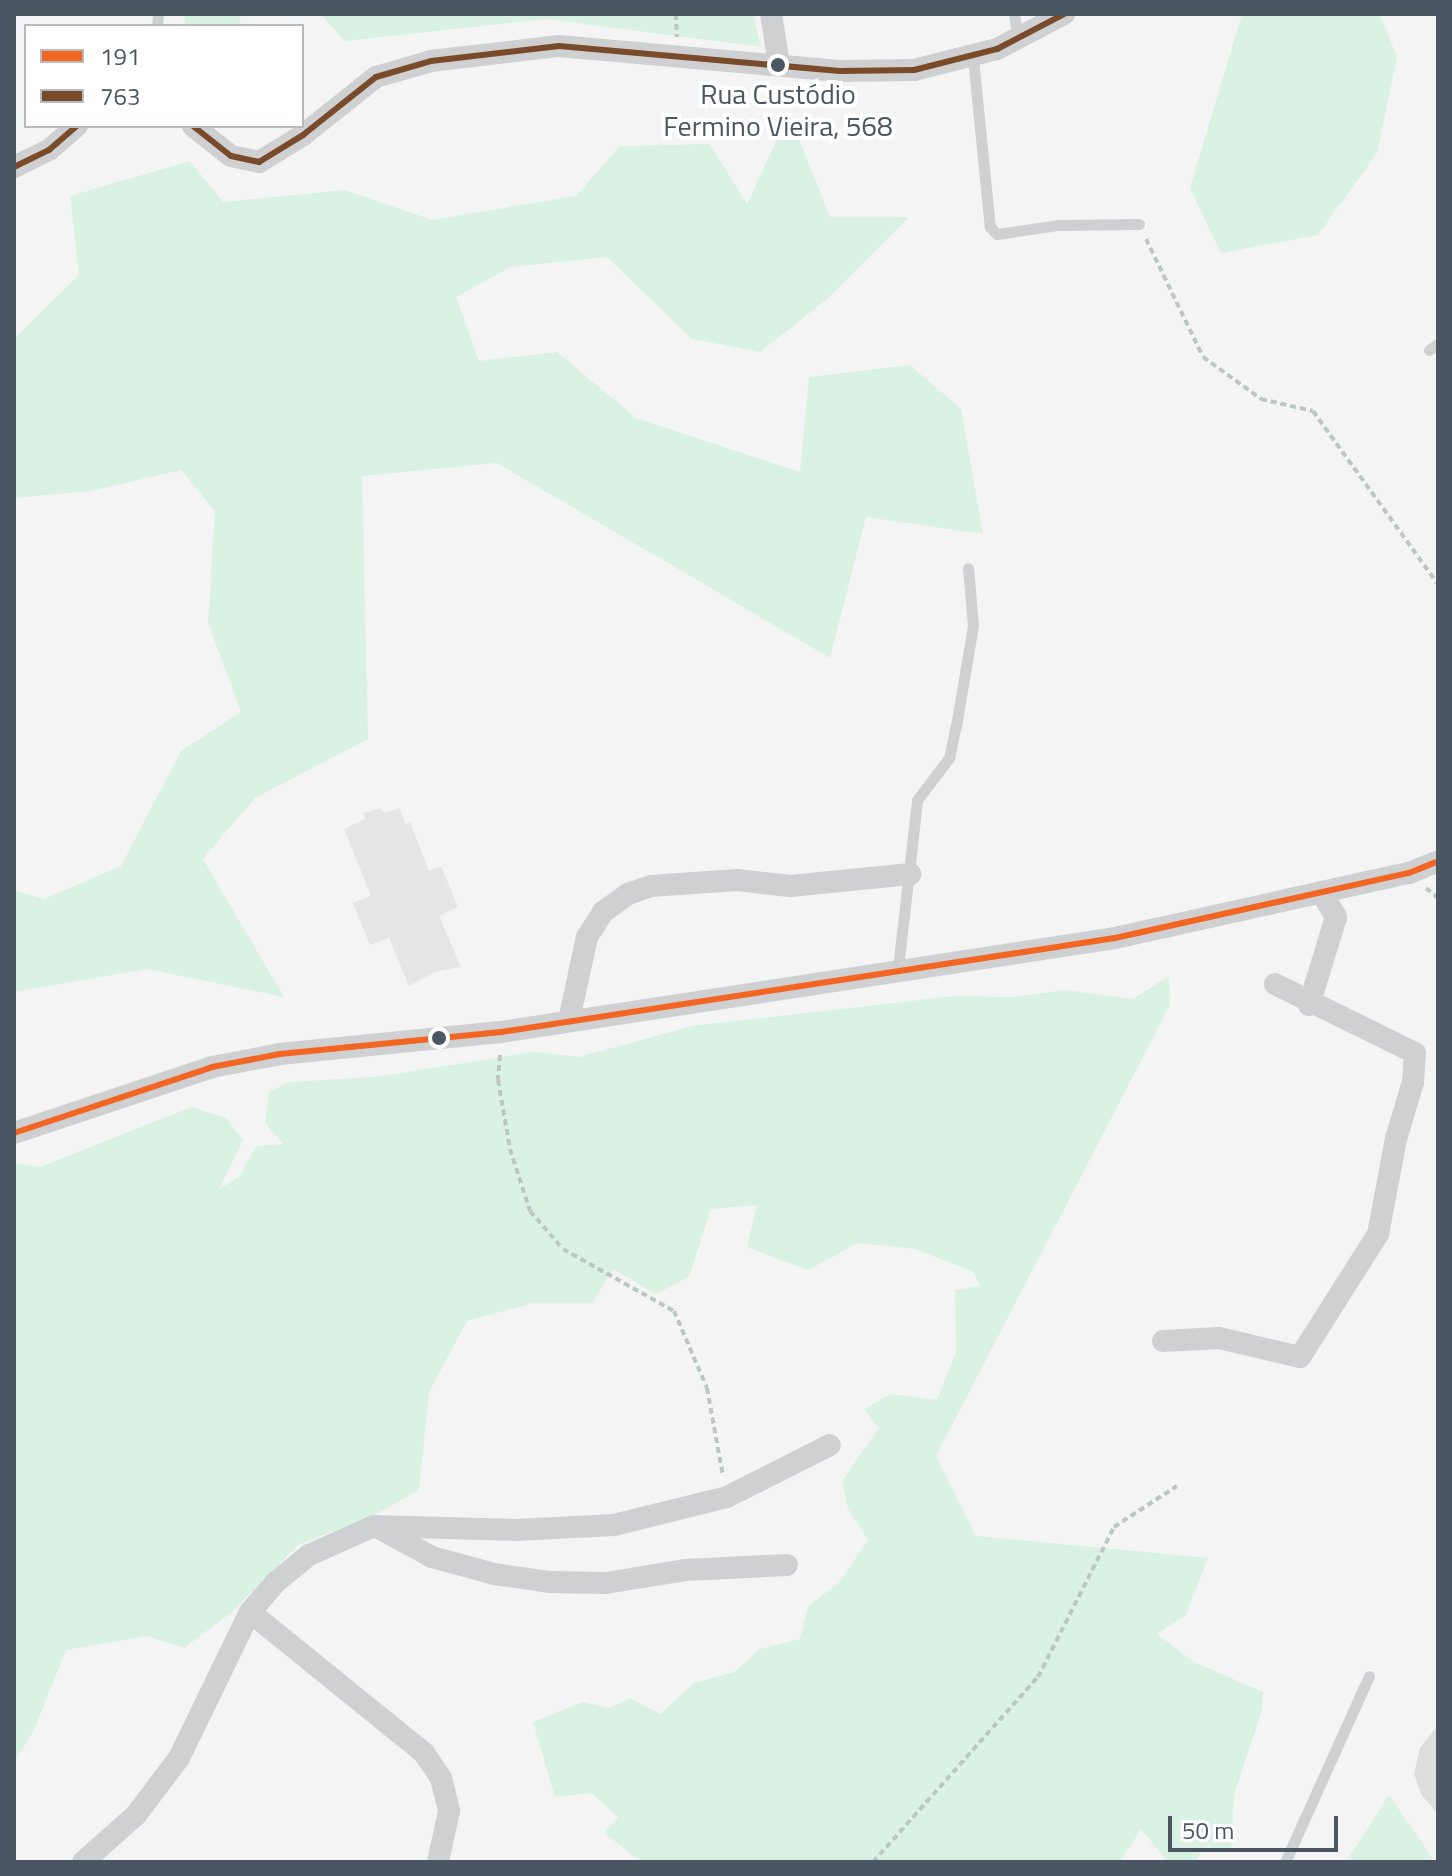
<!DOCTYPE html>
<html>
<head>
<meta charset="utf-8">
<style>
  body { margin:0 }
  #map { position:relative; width:1452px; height:1876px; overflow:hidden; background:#f4f4f4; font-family:"Titillium Web",sans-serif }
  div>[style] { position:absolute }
  .education>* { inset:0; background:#e6e5e6 }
  .green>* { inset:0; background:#d9f2e3 }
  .building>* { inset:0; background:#ddddde }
  .path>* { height:4px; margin-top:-2px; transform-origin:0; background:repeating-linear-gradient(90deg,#bcc7c4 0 6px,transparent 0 10px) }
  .lane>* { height:11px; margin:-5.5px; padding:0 5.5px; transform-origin:5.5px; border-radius:5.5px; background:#ced0d2 }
  .street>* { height:22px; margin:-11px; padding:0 11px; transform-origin:11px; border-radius:11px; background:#ced0d2 }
  .bus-1>* { height:6px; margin:-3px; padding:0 3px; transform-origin:3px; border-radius:3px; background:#f26522 }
  .bus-2>* { height:6px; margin:-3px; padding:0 3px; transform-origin:3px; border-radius:3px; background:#7a4b2a }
  .dots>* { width:22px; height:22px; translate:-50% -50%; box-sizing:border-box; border:4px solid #fff; border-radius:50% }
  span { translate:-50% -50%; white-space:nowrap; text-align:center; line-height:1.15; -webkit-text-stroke:8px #fff; paint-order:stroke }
  .bus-label { font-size:28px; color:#4a5661 }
  .frame { position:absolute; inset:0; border:16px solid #4a5661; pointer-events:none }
  .legend { position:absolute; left:24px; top:24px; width:280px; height:104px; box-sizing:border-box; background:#fff; border:2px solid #b7bbc0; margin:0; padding:10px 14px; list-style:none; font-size:24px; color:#4a5661 }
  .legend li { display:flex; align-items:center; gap:16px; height:40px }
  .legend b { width:40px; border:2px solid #b7bbc0 }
  .scale { position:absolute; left:1168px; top:1816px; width:170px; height:36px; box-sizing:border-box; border:4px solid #4a5661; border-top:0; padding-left:10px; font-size:24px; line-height:28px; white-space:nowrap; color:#4a5661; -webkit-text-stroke:6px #fff; paint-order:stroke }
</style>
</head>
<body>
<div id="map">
  <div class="education">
    <div style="clip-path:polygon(381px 808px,384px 813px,399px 808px,406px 824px,410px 822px,429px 871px,441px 866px,458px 907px,439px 916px,461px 967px,437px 971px,409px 986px,389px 938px,370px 945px,353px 903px,371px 896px,344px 829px,365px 819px,364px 813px)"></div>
  </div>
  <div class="green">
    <div style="clip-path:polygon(184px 14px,241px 14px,239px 26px,186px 26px)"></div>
    <div style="clip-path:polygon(321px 14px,753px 14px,761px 47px,546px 19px,344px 41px)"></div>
    <div style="clip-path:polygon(1242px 14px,1380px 14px,1397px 57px,1377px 153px,1318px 235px,1221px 253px,1190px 188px)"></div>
    <div style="clip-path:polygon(789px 114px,830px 217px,909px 217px,827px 299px,760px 352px,692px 339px,607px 257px,511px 267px,456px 297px,479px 361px,557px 352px,636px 418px,800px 472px,809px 377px,910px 365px,961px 409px,983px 534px,866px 517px,830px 658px,497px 463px,362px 476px,368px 739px,255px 798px,203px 859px,284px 997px,147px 969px,14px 992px,14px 890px,44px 899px,121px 866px,181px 751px,241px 712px,208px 623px,215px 511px,181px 470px,91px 491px,14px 498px,14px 339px,79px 275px,70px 196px,190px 161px,223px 202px,345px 190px,432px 220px,576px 196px,620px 146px,710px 144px,747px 204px)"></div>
    <div style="clip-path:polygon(1169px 976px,1170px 1005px,936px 1456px,976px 1536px,1208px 1558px,1186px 1615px,1157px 1634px,1194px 1662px,1263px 1692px,1262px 1710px,1234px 1795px,1231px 1850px,1205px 1847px,1194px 1862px,1168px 1862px,1141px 1829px,1120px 1862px,642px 1862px,604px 1833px,618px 1817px,591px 1793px,555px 1797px,533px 1722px,582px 1702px,609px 1708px,630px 1698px,660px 1714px,694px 1683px,734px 1672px,760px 1649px,800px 1639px,808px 1606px,840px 1582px,868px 1540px,848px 1509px,842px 1481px,879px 1428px,864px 1409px,891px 1394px,937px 1400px,956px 1352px,955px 1290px,980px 1286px,973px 1272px,915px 1249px,858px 1243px,808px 1270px,747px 1247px,757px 1205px,711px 1209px,689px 1277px,656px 1294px,613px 1269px,592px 1303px,533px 1303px,467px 1321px,429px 1392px,419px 1490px,373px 1516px,298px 1545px,232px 1612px,184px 1648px,147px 1636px,66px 1650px,34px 1730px,14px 1762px,14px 1163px,40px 1167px,192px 1107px,226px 1118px,243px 1140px,219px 1189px,239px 1177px,256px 1146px,283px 1144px,265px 1123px,269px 1092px,289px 1082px,376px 1077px,534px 1052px,579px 1057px,692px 1026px,955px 996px,1014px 997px,1065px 990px,1133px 999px)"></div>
    <div style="clip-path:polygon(1389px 1795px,1423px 1844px,1434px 1862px,1346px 1862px)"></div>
  </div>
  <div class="building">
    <div style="clip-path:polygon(1438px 1725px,1438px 1814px,1422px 1796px,1414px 1774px,1420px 1748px)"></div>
  </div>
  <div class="path">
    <div style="left:676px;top:14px;width:23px;rotate:88deg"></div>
    <div style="left:1146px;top:239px;width:131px;rotate:64.2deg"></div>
    <div style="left:1203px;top:357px;width:72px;rotate:35.9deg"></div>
    <div style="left:1261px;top:399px;width:53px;rotate:13deg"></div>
    <div style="left:1313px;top:411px;width:213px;rotate:54.2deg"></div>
    <div style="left:1426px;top:888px;width:16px;rotate:40deg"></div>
    <div style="left:500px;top:1055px;width:25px;rotate:95deg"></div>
    <div style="left:498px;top:1080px;width:70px;rotate:80.1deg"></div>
    <div style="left:510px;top:1149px;width:65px;rotate:72.1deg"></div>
    <div style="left:530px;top:1211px;width:50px;rotate:49deg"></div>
    <div style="left:563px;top:1249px;width:127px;rotate:29.2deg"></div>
    <div style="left:674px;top:1311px;width:84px;rotate:66.8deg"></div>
    <div style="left:707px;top:1388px;width:89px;rotate:79.7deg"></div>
    <div style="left:873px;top:1862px;width:248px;rotate:-48.3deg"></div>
    <div style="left:1038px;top:1677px;width:168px;rotate:-63.1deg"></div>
    <div style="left:1114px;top:1527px;width:75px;rotate:-33.1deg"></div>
  </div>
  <div class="lane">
    <div style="left:1014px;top:14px;width:24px;rotate:81deg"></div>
    <div style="left:157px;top:26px;width:12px;rotate:-85deg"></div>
    <div style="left:973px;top:58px;width:170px;rotate:84.3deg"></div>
    <div style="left:990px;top:227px;width:10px;rotate:45deg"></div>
    <div style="left:997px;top:234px;width:63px;rotate:-8.3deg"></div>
    <div style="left:1059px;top:225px;width:80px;rotate:-0.7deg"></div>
    <div style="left:1429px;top:350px;width:11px;rotate:-34deg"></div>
    <div style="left:898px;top:968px;width:169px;rotate:-83.5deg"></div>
    <div style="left:917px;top:800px;width:53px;rotate:-52.7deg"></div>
    <div style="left:949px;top:758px;width:33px;rotate:-78deg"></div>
    <div style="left:956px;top:726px;width:101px;rotate:-80.4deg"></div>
    <div style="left:973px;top:626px;width:58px;rotate:-94.9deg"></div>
    <div style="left:1285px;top:1862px;width:204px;rotate:-65.7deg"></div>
  </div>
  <div class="street">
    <div style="left:771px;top:14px;width:51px;rotate:80.9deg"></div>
    <div style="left:193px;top:126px;width:48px;rotate:38.3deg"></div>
    <div style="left:231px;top:156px;width:29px;rotate:12deg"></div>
    <div style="left:259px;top:162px;width:52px;rotate:-31.5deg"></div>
    <div style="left:303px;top:135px;width:93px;rotate:-38.5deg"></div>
    <div style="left:376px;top:77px;width:57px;rotate:-16.2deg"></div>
    <div style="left:431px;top:61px;width:129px;rotate:-6.7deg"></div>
    <div style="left:559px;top:46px;width:282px;rotate:5.1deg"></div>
    <div style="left:840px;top:71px;width:74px;rotate:-0.8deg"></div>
    <div style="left:914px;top:70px;width:86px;rotate:-14.2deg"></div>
    <div style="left:997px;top:49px;width:76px;rotate:-27.6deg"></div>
    <div style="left:14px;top:167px;width:39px;rotate:-26deg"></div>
    <div style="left:49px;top:150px;width:37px;rotate:-41deg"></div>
    <div style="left:1309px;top:1005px;width:92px;rotate:-72.9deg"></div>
    <div style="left:1336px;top:917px;width:29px;rotate:-121deg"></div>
    <div style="left:569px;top:1020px;width:85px;rotate:-77.8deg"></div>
    <div style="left:587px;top:937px;width:30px;rotate:-57deg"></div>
    <div style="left:603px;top:912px;width:31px;rotate:-36deg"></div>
    <div style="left:628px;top:894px;width:24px;rotate:-19deg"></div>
    <div style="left:651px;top:886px;width:86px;rotate:-4deg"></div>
    <div style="left:737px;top:880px;width:53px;rotate:6.5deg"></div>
    <div style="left:790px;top:886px;width:121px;rotate:-5.7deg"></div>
    <div style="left:14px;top:1133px;width:209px;rotate:-18.4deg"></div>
    <div style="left:212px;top:1067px;width:69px;rotate:-10.8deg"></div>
    <div style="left:280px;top:1054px;width:222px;rotate:-5.7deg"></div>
    <div style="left:501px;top:1032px;width:621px;rotate:-8.7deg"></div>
    <div style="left:1115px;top:938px;width:301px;rotate:-12.5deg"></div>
    <div style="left:1409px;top:873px;width:31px;rotate:-22deg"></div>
    <div style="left:1163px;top:1341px;width:56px;rotate:-3.1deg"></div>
    <div style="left:1219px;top:1338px;width:83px;rotate:13.2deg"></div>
    <div style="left:1300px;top:1357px;width:146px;rotate:-57.6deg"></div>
    <div style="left:1378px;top:1234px;width:97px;rotate:-79.3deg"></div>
    <div style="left:1396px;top:1139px;width:59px;rotate:-73.4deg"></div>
    <div style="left:1413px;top:1082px;width:29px;rotate:-86deg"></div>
    <div style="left:1415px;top:1053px;width:156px;rotate:-153.8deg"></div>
    <div style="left:379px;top:1528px;width:60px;rotate:28.7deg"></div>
    <div style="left:432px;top:1557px;width:64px;rotate:15.3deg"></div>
    <div style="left:494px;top:1574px;width:57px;rotate:8.1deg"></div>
    <div style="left:550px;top:1582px;width:56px;rotate:1deg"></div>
    <div style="left:606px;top:1583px;width:80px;rotate:-9.3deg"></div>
    <div style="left:685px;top:1570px;width:102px;rotate:-2.8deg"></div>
    <div style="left:250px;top:1612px;width:224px;rotate:39deg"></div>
    <div style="left:424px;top:1753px;width:30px;rotate:56deg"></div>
    <div style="left:441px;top:1778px;width:34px;rotate:76deg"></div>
    <div style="left:449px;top:1811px;width:52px;rotate:102.2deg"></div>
    <div style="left:83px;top:1862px;width:71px;rotate:-41.6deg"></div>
    <div style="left:136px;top:1815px;width:71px;rotate:-53deg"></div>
    <div style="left:179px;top:1758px;width:162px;rotate:-64.1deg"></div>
    <div style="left:250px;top:1612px;width:40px;rotate:-49deg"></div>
    <div style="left:276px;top:1582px;width:43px;rotate:-39.3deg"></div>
    <div style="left:309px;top:1555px;width:71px;rotate:-24deg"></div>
    <div style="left:374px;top:1526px;width:143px;rotate:1.6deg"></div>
    <div style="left:517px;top:1530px;width:97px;rotate:-3deg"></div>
    <div style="left:614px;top:1525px;width:116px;rotate:-13.9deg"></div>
    <div style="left:727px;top:1497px;width:115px;rotate:-26.8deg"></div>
  </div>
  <div class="bus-1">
    <div style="left:14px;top:1133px;width:209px;rotate:-18.4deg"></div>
    <div style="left:212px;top:1067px;width:69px;rotate:-10.8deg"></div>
    <div style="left:280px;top:1054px;width:222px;rotate:-5.7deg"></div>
    <div style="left:501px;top:1032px;width:621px;rotate:-8.7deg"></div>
    <div style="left:1115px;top:938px;width:301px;rotate:-12.5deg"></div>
    <div style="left:1409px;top:873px;width:31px;rotate:-22deg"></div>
  </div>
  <div class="bus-2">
    <div style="left:193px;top:126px;width:48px;rotate:38.3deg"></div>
    <div style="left:231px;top:156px;width:29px;rotate:12deg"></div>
    <div style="left:259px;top:162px;width:52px;rotate:-31.5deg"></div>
    <div style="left:303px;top:135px;width:93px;rotate:-38.5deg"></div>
    <div style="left:376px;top:77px;width:57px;rotate:-16.2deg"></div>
    <div style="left:431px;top:61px;width:129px;rotate:-6.7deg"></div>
    <div style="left:559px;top:46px;width:282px;rotate:5.1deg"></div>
    <div style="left:840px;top:71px;width:74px;rotate:-0.8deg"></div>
    <div style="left:914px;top:70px;width:86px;rotate:-14.2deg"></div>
    <div style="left:997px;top:49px;width:76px;rotate:-27.6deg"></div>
    <div style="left:14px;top:167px;width:39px;rotate:-26deg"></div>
    <div style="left:49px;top:150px;width:37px;rotate:-41deg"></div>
  </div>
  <div class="dots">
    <div style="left:778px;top:65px;background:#4a5661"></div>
    <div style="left:439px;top:1038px;background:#4a5661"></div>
  </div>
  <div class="bus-label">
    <span style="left:778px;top:110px">Rua Custódio<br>Fermino Vieira, 568</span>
  </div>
  <div class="frame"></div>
  <ul class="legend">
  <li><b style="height:10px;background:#f26522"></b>191</li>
  <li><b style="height:10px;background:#7a4b2a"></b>763</li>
  </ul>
  <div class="scale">50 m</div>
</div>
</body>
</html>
